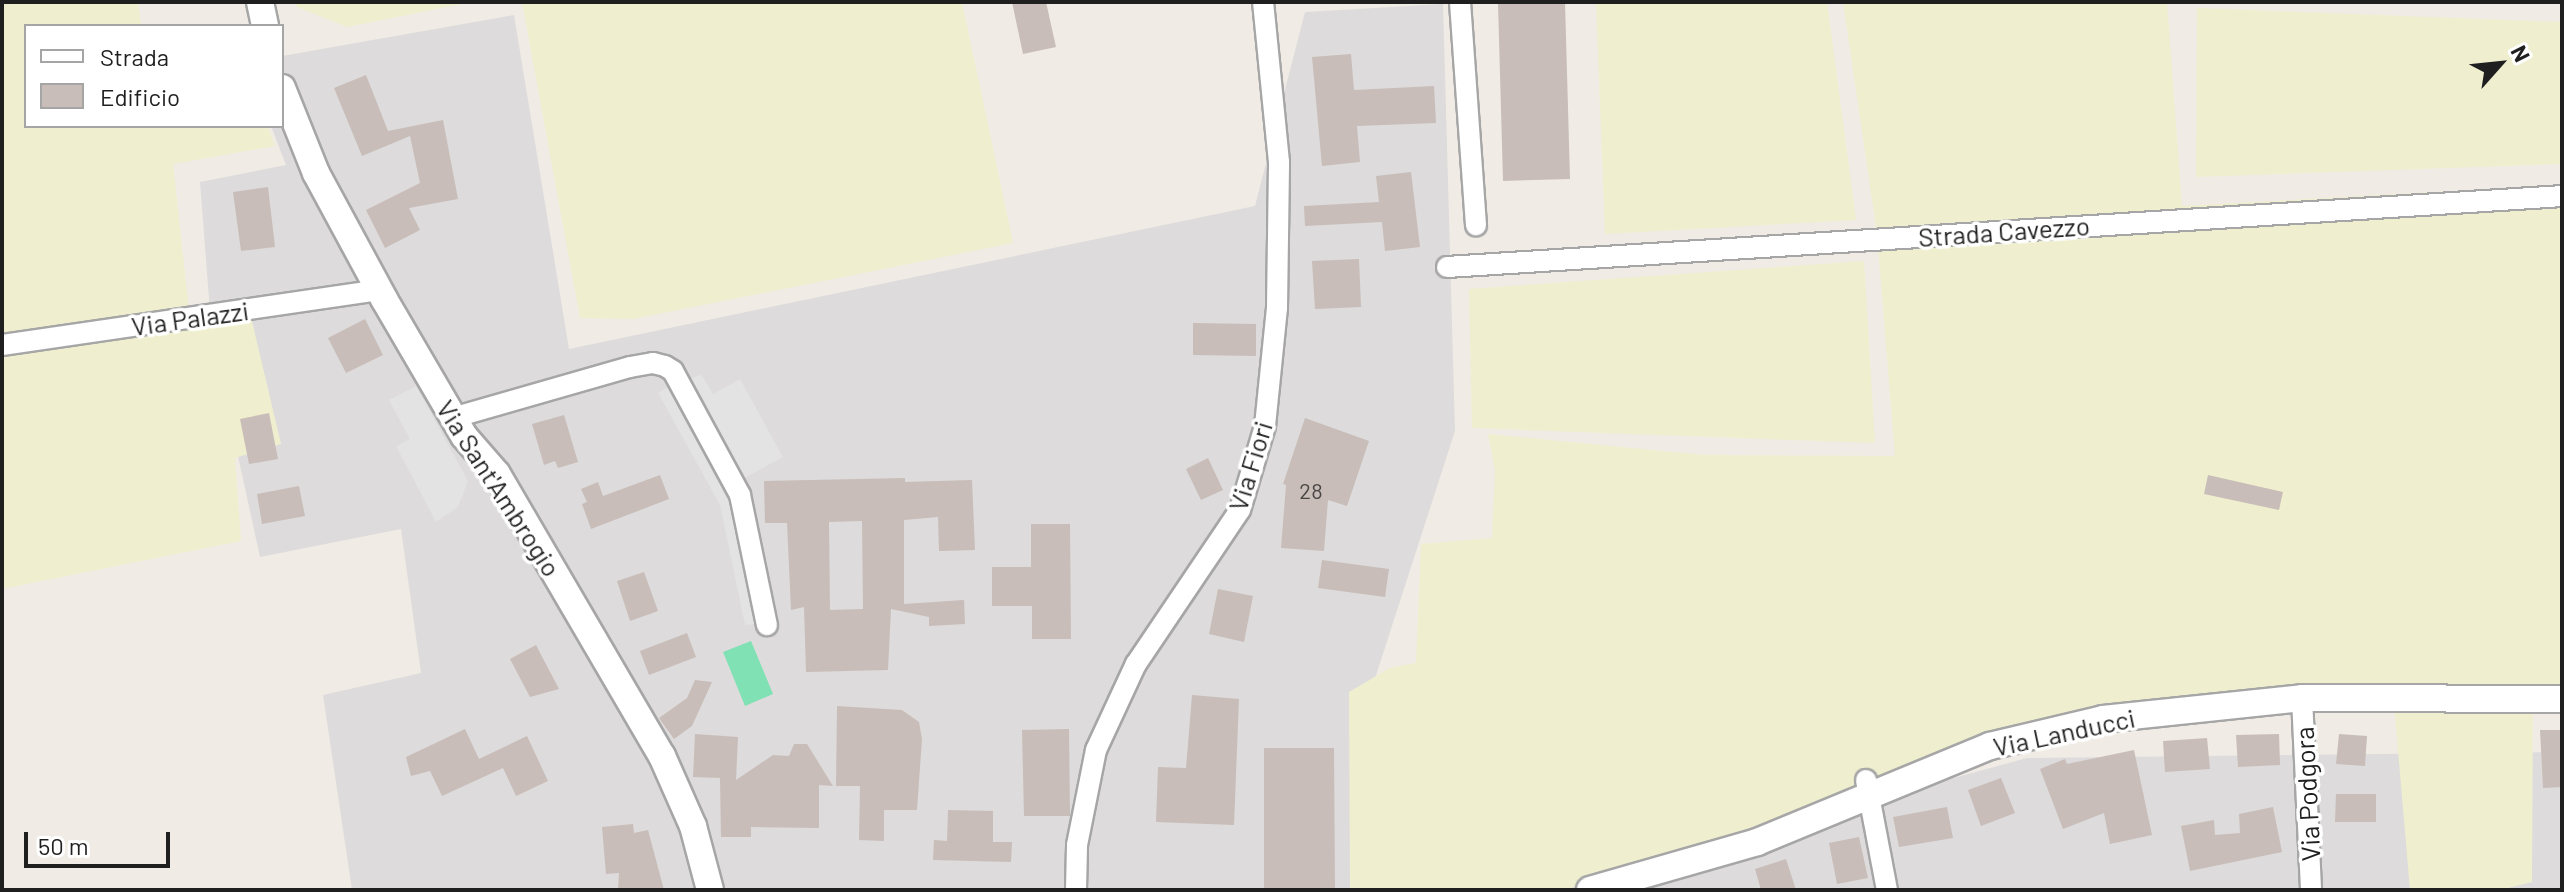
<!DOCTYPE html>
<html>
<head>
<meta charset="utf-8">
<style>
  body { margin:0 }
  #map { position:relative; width:2564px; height:892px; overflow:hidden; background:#f0ebe4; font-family:Barlow,sans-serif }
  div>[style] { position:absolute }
  .residential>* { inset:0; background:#dddbdc }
  .farmland>* { inset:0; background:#efefcf }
  .pitch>* { inset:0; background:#80e1b4 }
  .parking>* { inset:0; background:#e3e3e3 }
  .building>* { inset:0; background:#c8bdb8 }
  .roads { filter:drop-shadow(2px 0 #a6a6a6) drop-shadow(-2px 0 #a6a6a6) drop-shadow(0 2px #a6a6a6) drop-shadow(0 -2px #a6a6a6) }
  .minor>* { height:20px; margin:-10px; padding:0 10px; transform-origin:10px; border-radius:10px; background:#fff }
  .tertiary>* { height:26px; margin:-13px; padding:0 13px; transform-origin:13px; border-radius:13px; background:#fff }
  span { translate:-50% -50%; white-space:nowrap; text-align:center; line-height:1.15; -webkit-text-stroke:7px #fff; paint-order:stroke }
  .number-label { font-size:22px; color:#494645 }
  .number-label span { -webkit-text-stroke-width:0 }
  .street-label { font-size:26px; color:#1f1f1f }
  .frame { position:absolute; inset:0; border:4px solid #1f1f1f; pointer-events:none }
  .legend { position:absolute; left:24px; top:24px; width:260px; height:104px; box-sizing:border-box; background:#fff; border:2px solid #a5a5a5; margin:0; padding:10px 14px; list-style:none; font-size:24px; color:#1f1f1f }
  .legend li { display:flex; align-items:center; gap:16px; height:40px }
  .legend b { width:40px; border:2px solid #a5a5a5 }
  .north { position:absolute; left:2460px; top:24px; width:80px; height:80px; -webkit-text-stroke:6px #fff; paint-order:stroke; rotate:63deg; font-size:22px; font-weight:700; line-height:32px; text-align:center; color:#1f1f1f }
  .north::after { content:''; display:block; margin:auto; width:28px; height:36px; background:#1f1f1f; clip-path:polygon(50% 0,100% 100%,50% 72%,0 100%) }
  .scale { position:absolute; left:24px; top:832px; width:146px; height:36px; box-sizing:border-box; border:4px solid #1f1f1f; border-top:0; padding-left:10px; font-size:24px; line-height:28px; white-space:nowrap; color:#1f1f1f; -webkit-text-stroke:6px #fff; paint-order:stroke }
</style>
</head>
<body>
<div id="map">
  <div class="residential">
    <div style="clip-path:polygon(1443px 4px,1455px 431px,1370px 694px,1401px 890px,352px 890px,323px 695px,421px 673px,401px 529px,260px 557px,212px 337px,200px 182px,286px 165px,271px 126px,282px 126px,282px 56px,514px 15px,569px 349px,1255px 206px,1305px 12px)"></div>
    <div style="clip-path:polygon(2562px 752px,2562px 890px,1542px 890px,2027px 758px)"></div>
  </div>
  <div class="farmland">
    <div style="clip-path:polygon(2px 2px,138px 2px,141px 26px,26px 26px,26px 126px,268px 126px,275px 146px,173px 164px,190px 319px,251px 317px,281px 444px,235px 458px,241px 541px,2px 589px)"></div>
    <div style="clip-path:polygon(295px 2px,472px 2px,347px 27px,297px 7px)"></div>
    <div style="clip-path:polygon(522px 2px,962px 2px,1013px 243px,633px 319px,580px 318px)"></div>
    <div style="clip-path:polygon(1596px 2px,1827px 2px,1856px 220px,1605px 234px)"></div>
    <div style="clip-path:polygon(1843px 2px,2167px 2px,2182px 206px,2562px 185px,2562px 690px,2533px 689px,2532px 882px,2500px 890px,2410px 890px,2393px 692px,2255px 694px,2079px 709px,2002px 733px,1838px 807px,1565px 890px,1350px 890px,1349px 692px,1390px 668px,1416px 663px,1421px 544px,1492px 538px,1495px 471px,1488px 434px,1704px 455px,1895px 456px,1877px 234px)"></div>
    <div style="clip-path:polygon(2197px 8px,2562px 22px,2562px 164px,2196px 177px)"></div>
    <div style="clip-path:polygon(1864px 261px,1875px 443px,1472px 428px,1469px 289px)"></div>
  </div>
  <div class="pitch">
    <div style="clip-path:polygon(751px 641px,773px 694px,745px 706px,723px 652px)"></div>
  </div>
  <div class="parking">
    <div style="clip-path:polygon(701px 374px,713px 394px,740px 379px,783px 457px,741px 480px,687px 381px)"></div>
    <div style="clip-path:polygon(671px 385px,735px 500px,758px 624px,745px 625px,720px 505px,658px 393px)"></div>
    <div style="clip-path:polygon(416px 386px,468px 481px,458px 507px,436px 522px,396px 446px,410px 439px,389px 400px)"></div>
  </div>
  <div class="building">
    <div style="clip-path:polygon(1012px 2px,1046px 2px,1056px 47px,1023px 54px)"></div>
    <div style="clip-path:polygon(1565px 2px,1570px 179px,1503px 181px,1498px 3px)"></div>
    <div style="clip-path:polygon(1351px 54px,1354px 90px,1434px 86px,1436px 123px,1357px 126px,1360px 162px,1322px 166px,1312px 57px)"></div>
    <div style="clip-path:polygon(366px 75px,388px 131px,443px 120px,458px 199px,409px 208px,420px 230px,385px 248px,366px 210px,420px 183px,410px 136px,362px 156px,334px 88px)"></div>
    <div style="clip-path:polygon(1411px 172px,1420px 247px,1385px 251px,1382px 222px,1305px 226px,1304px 206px,1379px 202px,1376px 176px)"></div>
    <div style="clip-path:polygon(268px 187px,275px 247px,241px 251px,233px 192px)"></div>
    <div style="clip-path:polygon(1359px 259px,1361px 307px,1315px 309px,1312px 261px)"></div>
    <div style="clip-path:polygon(365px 319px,383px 355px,346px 373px,328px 338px)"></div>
    <div style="clip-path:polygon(1193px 323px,1256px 324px,1256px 356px,1193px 355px)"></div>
    <div style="clip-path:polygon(269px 413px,278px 459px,249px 464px,240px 419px)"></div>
    <div style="clip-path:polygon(564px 415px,578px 462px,558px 468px,555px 461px,544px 465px,532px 424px)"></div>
    <div style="clip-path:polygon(1305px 418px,1369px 441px,1347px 506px,1328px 500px,1324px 551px,1281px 548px,1286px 485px,1283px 484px)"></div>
    <div style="clip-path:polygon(1208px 458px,1223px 490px,1201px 500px,1186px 469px)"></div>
    <div style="clip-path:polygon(660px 475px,669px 499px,591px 529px,582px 504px,587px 502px,581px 489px,598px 482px,603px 496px)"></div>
    <div style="clip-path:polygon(2208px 475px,2283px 492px,2279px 510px,2204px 494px)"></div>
    <div style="clip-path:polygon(evenodd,905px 478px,905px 482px,972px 480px,975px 550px,939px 551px,938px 517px,904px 520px,904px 604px,964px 600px,965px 624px,929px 626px,929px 617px,891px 609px,888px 670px,806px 672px,804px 607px,791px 610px,787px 523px,765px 523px,764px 481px,905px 478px,862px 521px,863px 609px,830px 610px,829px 522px,862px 521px)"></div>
    <div style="clip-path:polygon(299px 486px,305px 516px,262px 524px,257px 494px)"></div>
    <div style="clip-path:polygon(1031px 524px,1070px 524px,1071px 639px,1032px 639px,1032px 606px,992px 606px,992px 567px,1031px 567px)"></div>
    <div style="clip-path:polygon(1322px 560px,1389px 569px,1385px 597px,1318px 588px)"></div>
    <div style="clip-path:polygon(644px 572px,658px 611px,630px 621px,617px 581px)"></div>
    <div style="clip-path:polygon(1218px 589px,1253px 596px,1244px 642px,1209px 634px)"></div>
    <div style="clip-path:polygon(687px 633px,696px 657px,649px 675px,640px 651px)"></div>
    <div style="clip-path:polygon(536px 645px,559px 689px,530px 697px,510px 659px)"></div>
    <div style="clip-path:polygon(695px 680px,712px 682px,692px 726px,674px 739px,659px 718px,687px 698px)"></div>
    <div style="clip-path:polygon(1192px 695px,1239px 699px,1234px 825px,1156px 822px,1158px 767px,1186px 768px)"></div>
    <div style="clip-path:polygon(837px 706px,902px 710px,919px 722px,922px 739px,917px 810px,884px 810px,884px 841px,859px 840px,860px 786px,836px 786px)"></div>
    <div style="clip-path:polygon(465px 729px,479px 759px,527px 736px,548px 781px,516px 796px,503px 768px,442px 796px,430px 771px,411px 776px,406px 757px)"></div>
    <div style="clip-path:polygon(1069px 729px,1070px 816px,1024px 816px,1022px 730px)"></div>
    <div style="clip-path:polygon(2540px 730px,2562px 730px,2562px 787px,2543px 788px)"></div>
    <div style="clip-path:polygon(695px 734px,738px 737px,736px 780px,773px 755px,789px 756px,794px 744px,807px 744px,833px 786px,819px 785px,819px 828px,751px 827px,751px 837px,721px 837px,720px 778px,693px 777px)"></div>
    <div style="clip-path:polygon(2279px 734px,2280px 765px,2238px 767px,2236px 735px)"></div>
    <div style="clip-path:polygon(2339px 734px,2367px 736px,2365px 766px,2336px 764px)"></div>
    <div style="clip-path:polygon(2207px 738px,2210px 769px,2165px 772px,2163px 741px)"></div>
    <div style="clip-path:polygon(1264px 748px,1334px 748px,1335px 890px,1264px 890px)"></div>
    <div style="clip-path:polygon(2134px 750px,2152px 835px,2110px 844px,2104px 813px,2063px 829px,2040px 769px,2065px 759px,2067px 764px)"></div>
    <div style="clip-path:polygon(2001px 778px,2015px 813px,1981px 826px,1968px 790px)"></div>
    <div style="clip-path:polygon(2336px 794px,2376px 794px,2376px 822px,2335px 822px)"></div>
    <div style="clip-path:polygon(1947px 807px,1953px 838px,1899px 847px,1893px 817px)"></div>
    <div style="clip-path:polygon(2273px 807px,2282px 852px,2190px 871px,2181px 826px,2214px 820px,2215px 835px,2240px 833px,2239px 814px)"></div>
    <div style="clip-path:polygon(948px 810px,993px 811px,993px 842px,1012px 842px,1011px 862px,933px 860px,934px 840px,947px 841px)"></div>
    <div style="clip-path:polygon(633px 824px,634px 833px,648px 830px,664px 890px,618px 890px,619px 873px,606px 874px,602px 827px)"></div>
    <div style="clip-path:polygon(1859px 837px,1868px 878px,1837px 884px,1829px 843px)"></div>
    <div style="clip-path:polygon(1786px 859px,1796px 890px,1761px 890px,1755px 869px)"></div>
  </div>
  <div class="roads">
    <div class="minor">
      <div style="left:1460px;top:2px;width:224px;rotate:85.9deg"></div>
      <div style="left:1447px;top:267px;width:1117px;rotate:-3.64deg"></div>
      <div style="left:2px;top:345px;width:381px;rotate:-8.3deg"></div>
      <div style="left:452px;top:418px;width:185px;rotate:-16deg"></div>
      <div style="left:630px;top:367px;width:23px;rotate:-10deg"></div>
      <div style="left:653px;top:363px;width:12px;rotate:14deg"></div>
      <div style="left:665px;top:366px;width:9px;rotate:32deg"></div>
      <div style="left:673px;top:371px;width:141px;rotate:61.6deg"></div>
      <div style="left:740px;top:495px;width:133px;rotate:78.3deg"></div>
      <div style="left:2302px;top:698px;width:192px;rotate:87.3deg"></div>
      <div style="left:1866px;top:780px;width:112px;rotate:79.2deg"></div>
      <div style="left:1076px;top:890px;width:45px;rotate:-88.7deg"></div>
      <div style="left:1077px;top:845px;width:97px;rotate:-78.7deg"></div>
      <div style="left:1096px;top:750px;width:95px;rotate:-65.1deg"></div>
      <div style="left:1136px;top:664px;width:186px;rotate:-56deg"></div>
      <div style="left:1240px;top:510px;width:88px;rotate:-73.4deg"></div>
      <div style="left:1265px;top:426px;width:119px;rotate:-84.2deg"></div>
      <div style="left:1277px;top:308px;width:146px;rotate:-89.2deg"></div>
      <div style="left:1279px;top:162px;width:161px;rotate:-95.7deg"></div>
    </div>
    <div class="tertiary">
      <div style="left:260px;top:2px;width:25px;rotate:78deg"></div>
      <div style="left:282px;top:88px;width:92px;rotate:68.2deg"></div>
      <div style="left:316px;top:173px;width:143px;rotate:61.6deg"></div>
      <div style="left:384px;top:299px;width:159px;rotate:59.7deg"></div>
      <div style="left:464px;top:436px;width:50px;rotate:49deg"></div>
      <div style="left:497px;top:474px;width:327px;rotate:59.7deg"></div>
      <div style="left:662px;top:756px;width:77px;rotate:66.1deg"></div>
      <div style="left:693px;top:826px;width:66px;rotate:75.1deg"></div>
      <div style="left:1590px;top:890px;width:174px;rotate:-16deg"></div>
      <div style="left:1757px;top:842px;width:252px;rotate:-22.4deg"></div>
      <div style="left:1990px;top:746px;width:116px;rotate:-13.4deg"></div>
      <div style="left:2103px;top:719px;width:200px;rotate:-6deg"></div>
      <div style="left:2302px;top:698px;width:260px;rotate:0.2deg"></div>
    </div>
  </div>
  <div class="number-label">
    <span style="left:1311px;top:491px">28</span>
  </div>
  <div class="street-label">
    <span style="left:2004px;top:231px;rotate:-4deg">Strada Cavezzo</span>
    <span style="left:190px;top:318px;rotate:-8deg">Via Palazzi</span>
    <span style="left:1250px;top:466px;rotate:-73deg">Via Fiori</span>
    <span style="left:499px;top:488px;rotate:57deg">Via Sant'Ambrogio</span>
    <span style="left:2064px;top:732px;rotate:-12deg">Via Landucci</span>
    <span style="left:2307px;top:794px;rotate:-93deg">Via Podgora</span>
  </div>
  <div class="frame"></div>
  <ul class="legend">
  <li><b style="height:10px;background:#fff"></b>Strada</li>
  <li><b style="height:22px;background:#c8bdb8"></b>Edificio</li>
  </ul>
  <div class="north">N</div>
  <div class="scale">50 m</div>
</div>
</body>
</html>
